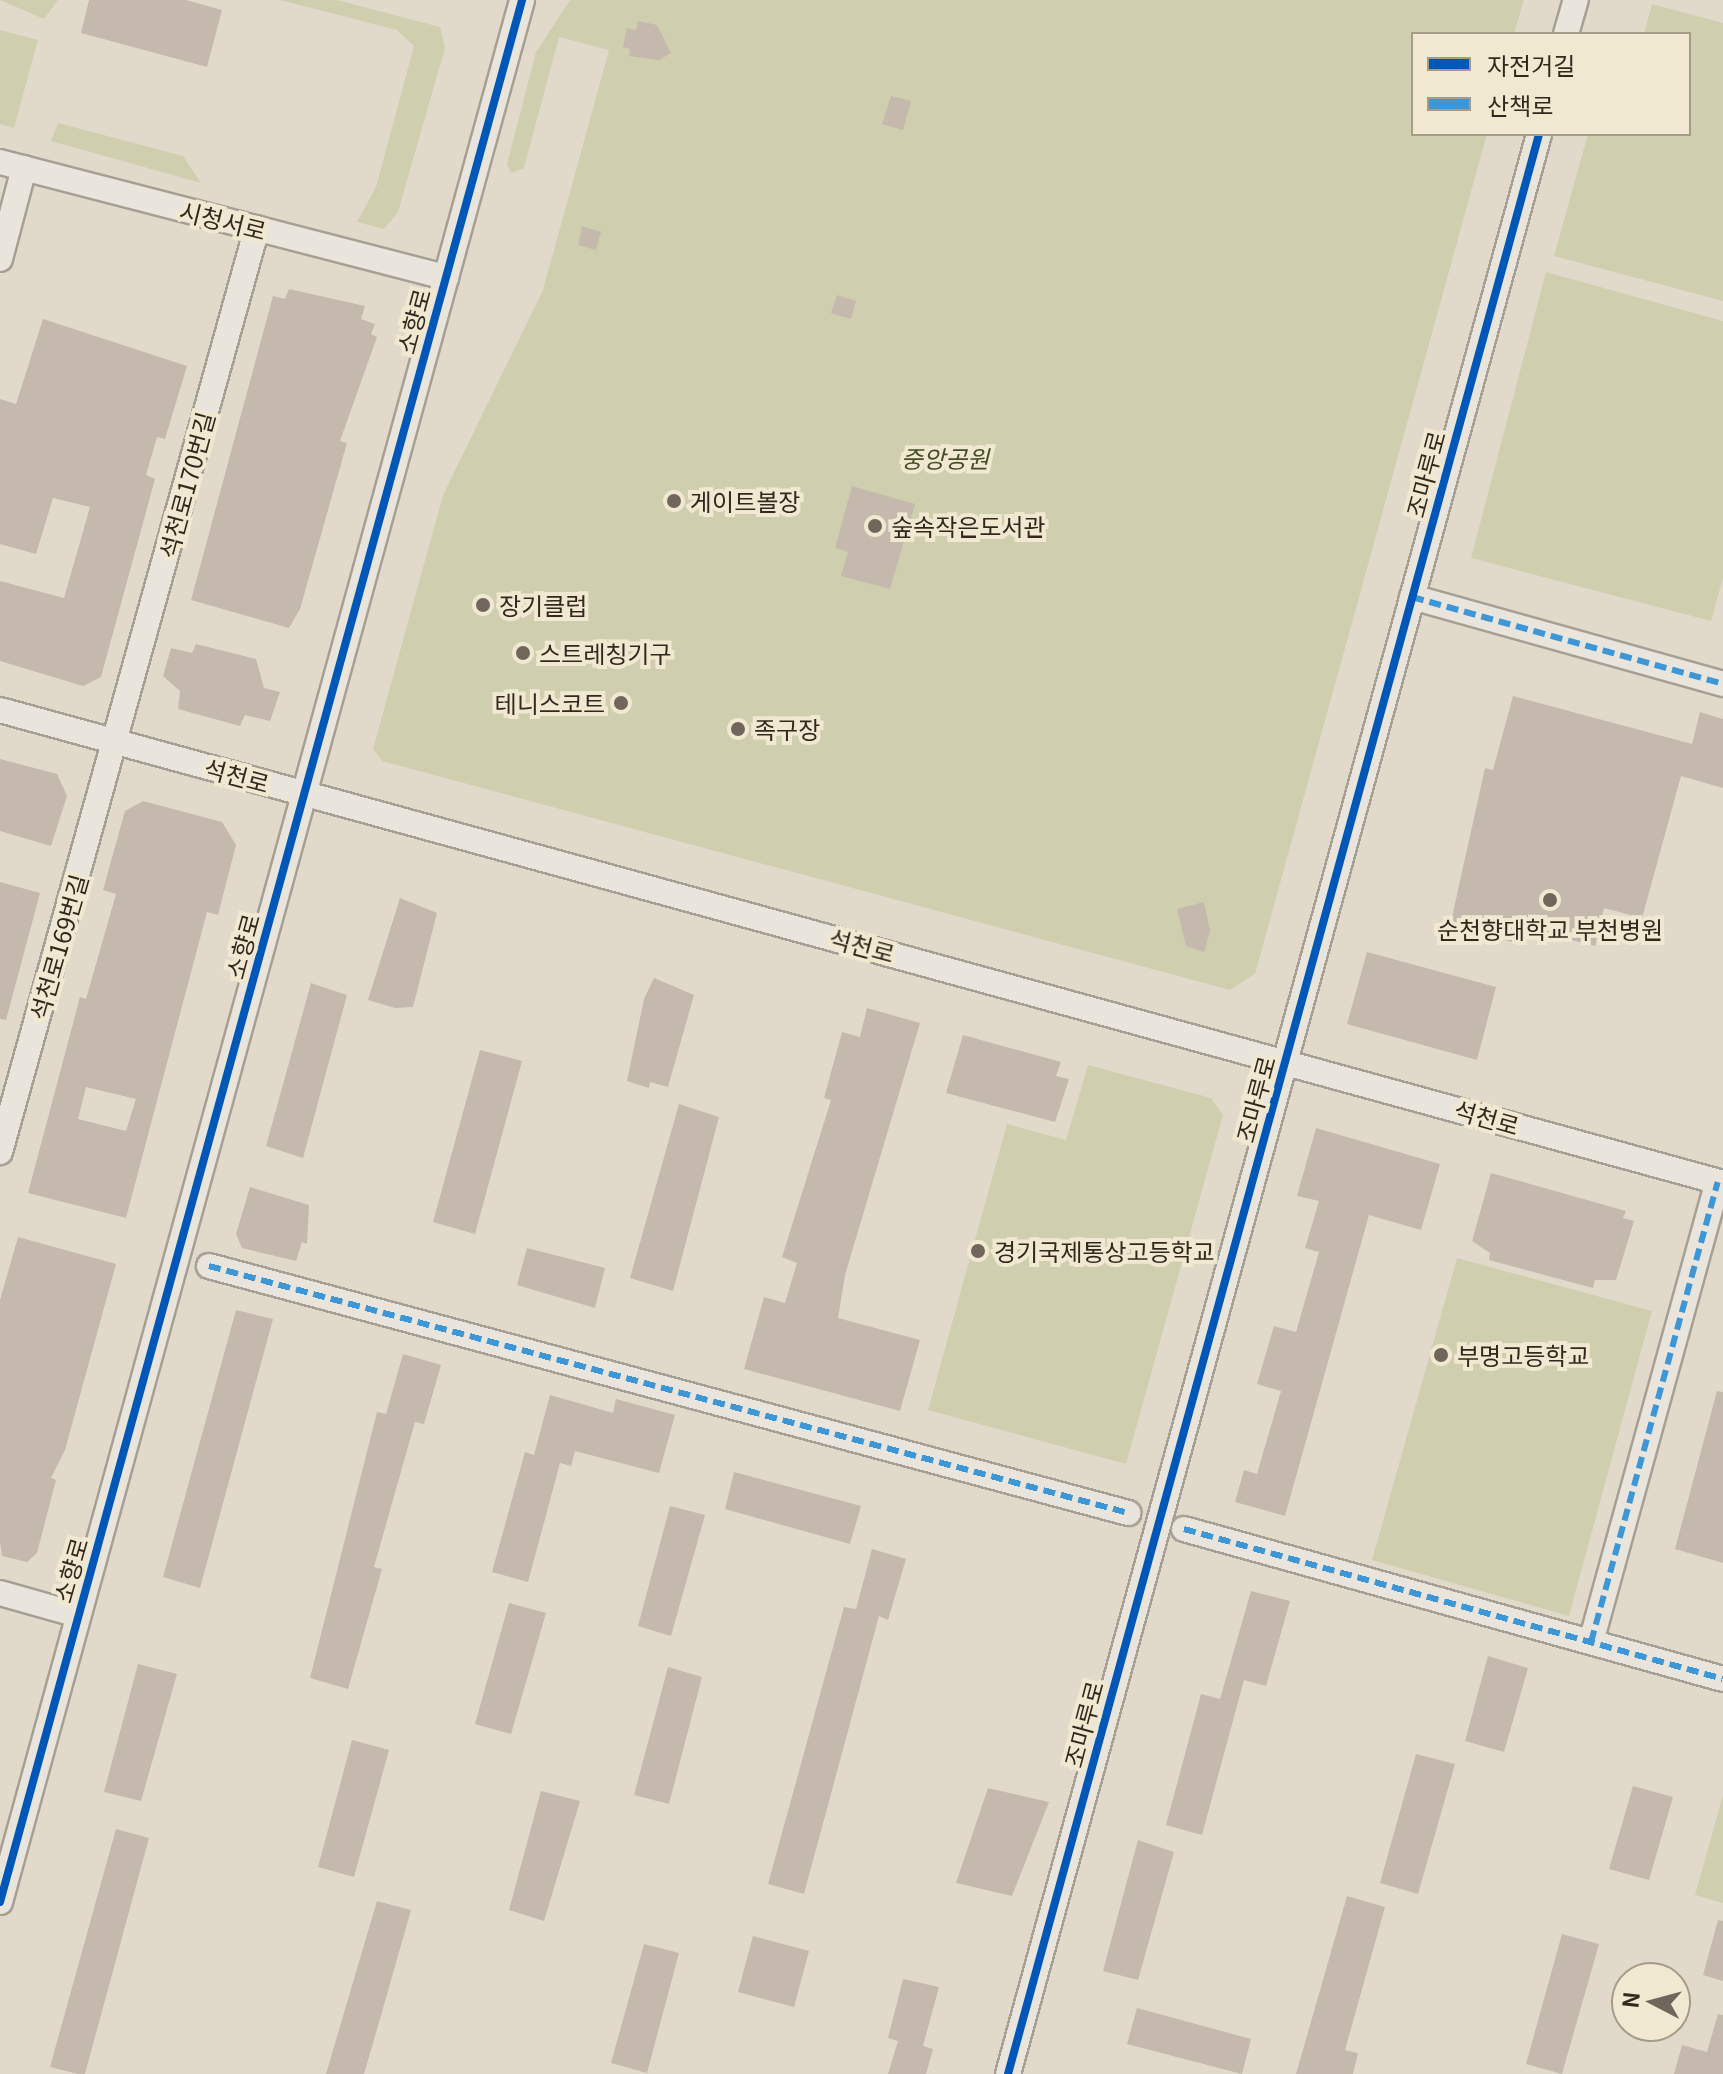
<!DOCTYPE html>
<html>
<head>
<meta charset="utf-8">
<style>
  body { margin:0 }
  #map { position:relative; width:1723px; height:2074px; overflow:hidden; background:#e1dacb; font-family:Georgia,"Noto Sans KR",serif }
  div>[style] { position:absolute }
  .green>* { inset:0; background:#cfcfaf }
  .building>* { inset:0; background:#c4b9ac }
  .roads { filter:drop-shadow(2px 0 #a69f94) drop-shadow(-2px 0 #a69f94) drop-shadow(0 2px #a69f94) drop-shadow(0 -2px #a69f94) }
  .minor>* { height:24px; margin:-12px; padding:0 12px; transform-origin:12px; border-radius:12px; background:#eae5dc }
  .quiet>* { height:6px; margin-top:-3px; transform-origin:0; background:repeating-linear-gradient(90deg,#3d96d5 0 12px,transparent 0 18px) }
  .cycleway>* { height:8px; margin:-4px; padding:0 4px; transform-origin:4px; border-radius:4px; background:#0057b8 }
  .dots>* { width:22px; height:22px; translate:-50% -50%; box-sizing:border-box; border:4px solid #f1e8d1; border-radius:50% }
  span { translate:-50% -50%; white-space:nowrap; text-align:center; line-height:1.15; -webkit-text-stroke:8px #f1e8d1; paint-order:stroke }
  .street-label { font-size:24px; color:#33281e }
  .park-label { font-size:24px; color:#444d27; font-style:italic }
  .poi-label { font-size:24px; color:#33281e }
  .left { translate:0 -50%; text-align:left }
  .right { translate:-100% -50%; text-align:right }
  .legend { position:absolute; left:1411px; top:32px; width:280px; height:104px; box-sizing:border-box; background:#f1e8d1; border:2px solid #a59b89; margin:0; padding:10px 14px; list-style:none; font-size:24px; color:#33281e }
  .legend li { display:flex; align-items:center; gap:16px; height:40px }
  .legend b { width:40px; border:2px solid #a59b89 }
  .north { position:absolute; left:1611px; top:1962px; width:80px; height:80px; box-sizing:border-box; background:#f1e8d1; border:2px solid #a59b89; border-radius:50%; rotate:276deg; font-size:22px; font-weight:700; line-height:32px; text-align:center; color:#33281e }
  .north::after { content:''; display:block; margin:auto; width:28px; height:36px; background:#70665b; clip-path:polygon(50% 0,100% 100%,50% 72%,0 100%) }
</style>
</head>
<body>
<div id="map">
  <div class="green">
    <div style="clip-path:polygon(0 0,58px 0,44px 19px)"></div>
    <div style="clip-path:polygon(280px 0,337px 0,440px 27px,445px 48px,398px 212px,384px 229px,357px 222px,376px 187px,414px 46px,397px 30px)"></div>
    <div style="clip-path:polygon(570px 0,1524px 0,1514px 34px,1413px 34px,1413px 134px,1487px 134px,1255px 974px,1230px 990px,382px 761px,373px 749px,443px 495px,543px 290px,609px 50px,559px 37px,524px 168px,511px 173px,507px 164px,536px 52px)"></div>
    <div style="clip-path:polygon(1652px 4px,1723px 23px,1723px 301px,1554px 256px,1588px 134px,1689px 134px,1689px 34px,1644px 34px)"></div>
    <div style="clip-path:polygon(0 30px,38px 40px,14px 128px,0 124px)"></div>
    <div style="clip-path:polygon(58px 123px,183px 156px,201px 183px,51px 141px)"></div>
    <div style="clip-path:polygon(1546px 272px,1723px 321px,1723px 578px,1711px 621px,1471px 558px)"></div>
    <div style="clip-path:polygon(1088px 1065px,1211px 1098px,1223px 1115px,1126px 1464px,928px 1410px,1007px 1124px,1066px 1140px)"></div>
    <div style="clip-path:polygon(1457px 1258px,1652px 1311px,1569px 1616px,1372px 1560px)"></div>
    <div style="clip-path:polygon(1723px 1795px,1723px 1903px,1695px 1895px)"></div>
  </div>
  <div class="building">
    <div style="clip-path:polygon(89px 0,186px 0,222px 10px,207px 67px,81px 33px)"></div>
    <div style="clip-path:polygon(638px 21px,657px 25px,671px 53px,659px 60px,629px 56px,630px 49px,623px 47px,627px 28px,636px 30px)"></div>
    <div style="clip-path:polygon(891px 96px,911px 101px,903px 130px,882px 124px)"></div>
    <div style="clip-path:polygon(582px 226px,601px 232px,596px 250px,578px 245px)"></div>
    <div style="clip-path:polygon(289px 289px,365px 306px,361px 319px,375px 324px,371px 334px,377px 337px,340px 441px,347px 443px,300px 609px,289px 628px,191px 600px,273px 296px,285px 299px)"></div>
    <div style="clip-path:polygon(837px 295px,856px 301px,851px 319px,831px 313px)"></div>
    <div style="clip-path:polygon(43px 319px,187px 366px,165px 439px,157px 437px,146px 475px,155px 479px,101px 677px,83px 686px,0 661px,0 581px,64px 598px,90px 507px,53px 498px,36px 554px,0 544px,0 399px,16px 404px)"></div>
    <div style="clip-path:polygon(852px 486px,915px 504px,890px 589px,841px 576px,848px 552px,835px 548px)"></div>
    <div style="clip-path:polygon(196px 644px,256px 659px,264px 688px,280px 692px,270px 721px,245px 715px,240px 726px,178px 709px,180px 691px,163px 676px,171px 648px,192px 653px)"></div>
    <div style="clip-path:polygon(1513px 696px,1692px 744px,1700px 712px,1723px 719px,1723px 788px,1681px 776px,1642px 918px,1604px 908px,1595px 946px,1528px 929px,1524px 945px,1450px 926px,1485px 768px,1493px 770px)"></div>
    <div style="clip-path:polygon(0 759px,57px 774px,67px 796px,51px 846px,0 831px)"></div>
    <div style="clip-path:polygon(evenodd,143px 801px,222px 822px,236px 845px,218px 915px,207px 912px,126px 1218px,28px 1193px,80px 997px,86px 999px,116px 894px,103px 890px,125px 811px,143px 801px,86px 1087px,136px 1099px,126px 1131px,78px 1119px,86px 1087px)"></div>
    <div style="clip-path:polygon(0 882px,40px 893px,6px 1020px,0 1019px)"></div>
    <div style="clip-path:polygon(400px 898px,437px 913px,413px 1007px,395px 1008px,368px 1000px)"></div>
    <div style="clip-path:polygon(1204px 902px,1210px 931px,1204px 952px,1186px 946px,1177px 909px)"></div>
    <div style="clip-path:polygon(1367px 952px,1496px 987px,1477px 1060px,1347px 1024px)"></div>
    <div style="clip-path:polygon(654px 978px,694px 995px,668px 1087px,650px 1082px,649px 1088px,627px 1081px,644px 999px)"></div>
    <div style="clip-path:polygon(311px 983px,347px 995px,303px 1158px,266px 1146px)"></div>
    <div style="clip-path:polygon(867px 1008px,920px 1023px,845px 1275px,838px 1318px,920px 1340px,900px 1411px,744px 1369px,764px 1297px,785px 1303px,797px 1263px,782px 1257px,831px 1100px,824px 1098px,842px 1032px,860px 1037px)"></div>
    <div style="clip-path:polygon(963px 1035px,1061px 1062px,1056px 1076px,1069px 1079px,1055px 1122px,946px 1093px)"></div>
    <div style="clip-path:polygon(480px 1050px,522px 1061px,475px 1234px,433px 1222px)"></div>
    <div style="clip-path:polygon(679px 1104px,719px 1117px,673px 1291px,630px 1278px)"></div>
    <div style="clip-path:polygon(1316px 1128px,1440px 1164px,1421px 1230px,1369px 1215px,1285px 1516px,1235px 1502px,1244px 1470px,1257px 1474px,1281px 1391px,1257px 1384px,1274px 1326px,1296px 1332px,1319px 1252px,1305px 1248px,1319px 1201px,1297px 1196px)"></div>
    <div style="clip-path:polygon(1491px 1173px,1626px 1211px,1623px 1218px,1634px 1221px,1616px 1280px,1595px 1280px,1593px 1288px,1489px 1260px,1490px 1253px,1472px 1241px)"></div>
    <div style="clip-path:polygon(250px 1187px,309px 1205px,307px 1244px,302px 1242px,296px 1261px,242px 1248px,236px 1234px)"></div>
    <div style="clip-path:polygon(18px 1237px,116px 1264px,65px 1450px,51px 1478px,56px 1480px,37px 1553px,27px 1562px,2px 1556px,0 1542px,0 1300px)"></div>
    <div style="clip-path:polygon(527px 1248px,605px 1268px,595px 1308px,517px 1285px)"></div>
    <div style="clip-path:polygon(236px 1310px,273px 1319px,200px 1588px,163px 1577px)"></div>
    <div style="clip-path:polygon(403px 1354px,441px 1365px,424px 1424px,415px 1422px,374px 1567px,382px 1569px,348px 1689px,310px 1678px,377px 1412px,386px 1414px)"></div>
    <div style="clip-path:polygon(1717px 1391px,1723px 1392px,1723px 1563px,1675px 1549px)"></div>
    <div style="clip-path:polygon(550px 1395px,613px 1413px,616px 1399px,675px 1415px,659px 1473px,575px 1451px,571px 1466px,560px 1463px,528px 1582px,492px 1572px,525px 1452px,534px 1455px)"></div>
    <div style="clip-path:polygon(734px 1472px,861px 1506px,850px 1544px,725px 1509px)"></div>
    <div style="clip-path:polygon(670px 1506px,705px 1515px,671px 1636px,638px 1626px)"></div>
    <div style="clip-path:polygon(872px 1549px,906px 1559px,888px 1620px,879px 1616px,804px 1894px,768px 1884px,844px 1607px,856px 1609px)"></div>
    <div style="clip-path:polygon(1251px 1591px,1290px 1601px,1266px 1686px,1244px 1680px,1202px 1835px,1166px 1825px,1201px 1694px,1220px 1699px)"></div>
    <div style="clip-path:polygon(509px 1603px,546px 1613px,511px 1734px,475px 1724px)"></div>
    <div style="clip-path:polygon(1488px 1656px,1528px 1668px,1504px 1752px,1465px 1741px)"></div>
    <div style="clip-path:polygon(138px 1664px,177px 1674px,141px 1801px,104px 1792px)"></div>
    <div style="clip-path:polygon(668px 1667px,702px 1677px,669px 1804px,634px 1795px)"></div>
    <div style="clip-path:polygon(352px 1740px,389px 1750px,354px 1877px,318px 1867px)"></div>
    <div style="clip-path:polygon(1416px 1754px,1455px 1764px,1418px 1894px,1380px 1883px)"></div>
    <div style="clip-path:polygon(1633px 1786px,1673px 1797px,1649px 1880px,1609px 1869px)"></div>
    <div style="clip-path:polygon(988px 1788px,1049px 1802px,1012px 1896px,956px 1883px)"></div>
    <div style="clip-path:polygon(541px 1791px,580px 1801px,544px 1921px,509px 1910px)"></div>
    <div style="clip-path:polygon(116px 1829px,149px 1838px,85px 2074px,78px 2074px,50px 2067px)"></div>
    <div style="clip-path:polygon(1138px 1840px,1174px 1852px,1138px 1980px,1103px 1971px)"></div>
    <div style="clip-path:polygon(1347px 1896px,1385px 1907px,1345px 2050px,1358px 2053px,1353px 2074px,1296px 2074px)"></div>
    <div style="clip-path:polygon(377px 1901px,411px 1910px,380px 2019px,364px 2074px,326px 2074px)"></div>
    <div style="clip-path:polygon(1718px 1920px,1723px 1921px,1723px 1981px,1703px 1975px)"></div>
    <div style="clip-path:polygon(1562px 1934px,1599px 1944px,1562px 2074px,1526px 2064px)"></div>
    <div style="clip-path:polygon(753px 1936px,809px 1951px,794px 2007px,738px 1992px)"></div>
    <div style="clip-path:polygon(644px 1944px,679px 1953px,647px 2073px,611px 2063px)"></div>
    <div style="clip-path:polygon(903px 1979px,939px 1987px,923px 2046px,933px 2049px,926px 2074px,888px 2074px,898px 2041px,888px 2038px)"></div>
    <div style="clip-path:polygon(1137px 2008px,1251px 2039px,1242px 2074px,1127px 2044px)"></div>
    <div style="clip-path:polygon(1718px 2014px,1723px 2015px,1723px 2074px,1674px 2074px,1682px 2045px,1707px 2052px)"></div>
  </div>
  <div class="roads">
    <div class="minor">
      <div style="left:1566px;top:34px;width:35px;rotate:-74deg"></div>
      <div style="left:0;top:162px;width:461px;rotate:14.5deg"></div>
      <div style="left:0;top:259px;width:94px;rotate:-75.2deg"></div>
      <div style="left:1412px;top:597px;width:323px;rotate:15.6deg"></div>
      <div style="left:0;top:710px;width:1787px;rotate:15.35deg"></div>
      <div style="left:0;top:1152px;width:959px;rotate:-74.46deg"></div>
      <div style="left:209px;top:1266px;width:952px;rotate:15.04deg"></div>
      <div style="left:1184px;top:1529px;width:559px;rotate:15.55deg"></div>
      <div style="left:0;top:1593px;width:81px;rotate:15.8deg"></div>
      <div style="left:1591px;top:1642px;width:477px;rotate:-74.6deg"></div>
      <div style="left:0;top:1902px;width:1972px;rotate:-74.65deg"></div>
      <div style="left:1008px;top:2074px;width:2011px;rotate:-74.69deg"></div>
    </div>
  </div>
  <div class="quiet">
    <div style="left:1412px;top:597px;width:323px;rotate:15.6deg"></div>
    <div style="left:209px;top:1266px;width:952px;rotate:15.04deg"></div>
    <div style="left:1184px;top:1529px;width:559px;rotate:15.55deg"></div>
    <div style="left:1591px;top:1642px;width:477px;rotate:-74.6deg"></div>
  </div>
  <div class="cycleway">
    <div style="left:0;top:1902px;width:1972px;rotate:-74.65deg"></div>
    <div style="left:1008px;top:2074px;width:2011px;rotate:-74.69deg"></div>
  </div>
  <div class="dots">
    <div style="left:674px;top:501px;background:#70665b"></div>
    <div style="left:875px;top:526px;background:#70665b"></div>
    <div style="left:483px;top:605px;background:#70665b"></div>
    <div style="left:523px;top:653px;background:#70665b"></div>
    <div style="left:621px;top:703px;background:#70665b"></div>
    <div style="left:738px;top:729px;background:#70665b"></div>
    <div style="left:1550px;top:900px;background:#70665b"></div>
    <div style="left:978px;top:1251px;background:#70665b"></div>
    <div style="left:1441px;top:1355px;background:#70665b"></div>
  </div>
  <div class="street-label">
    <span style="left:223px;top:220px;rotate:14deg">시청서로</span>
    <span style="left:413px;top:321px;rotate:-75deg">소향로</span>
    <span style="left:1425px;top:474px;rotate:-75deg">조마루로</span>
    <span style="left:186px;top:485px;rotate:-75deg">석천로170번길</span>
    <span style="left:237px;top:775px;rotate:15deg">석천로</span>
    <span style="left:862px;top:945px;rotate:15deg">석천로</span>
    <span style="left:242px;top:946px;rotate:-75deg">소향로</span>
    <span style="left:58px;top:947px;rotate:-74deg">석천로169번길</span>
    <span style="left:1255px;top:1099px;rotate:-75deg">조마루로</span>
    <span style="left:1487px;top:1117px;rotate:16deg">석천로</span>
    <span style="left:70px;top:1570px;rotate:-74deg">소향로</span>
    <span style="left:1083px;top:1724px;rotate:-75deg">조마루로</span>
  </div>
  <div class="park-label">
    <span style="left:945px;top:458px">중앙공원</span>
  </div>
  <div class="poi-label">
    <span class="left" style="left:690px;top:501px">게이트볼장</span>
    <span class="left" style="left:891px;top:526px">숲속작은도서관</span>
    <span class="left" style="left:499px;top:605px">장기클럽</span>
    <span class="left" style="left:539px;top:653px">스트레칭기구</span>
    <span class="right" style="left:605px;top:703px">테니스코트</span>
    <span class="left" style="left:754px;top:729px">족구장</span>
    <span style="left:1550px;top:929px">순천향대학교 부천병원</span>
    <span class="left" style="left:994px;top:1251px">경기국제통상고등학교</span>
    <span class="left" style="left:1457px;top:1355px">부명고등학교</span>
  </div>
  <ul class="legend">
  <li><b style="height:10px;background:#0057b8"></b>자전거길</li>
  <li><b style="height:10px;background:#3d96d5"></b>산책로</li>
  </ul>
  <div class="north">N</div>
</div>
</body>
</html>
